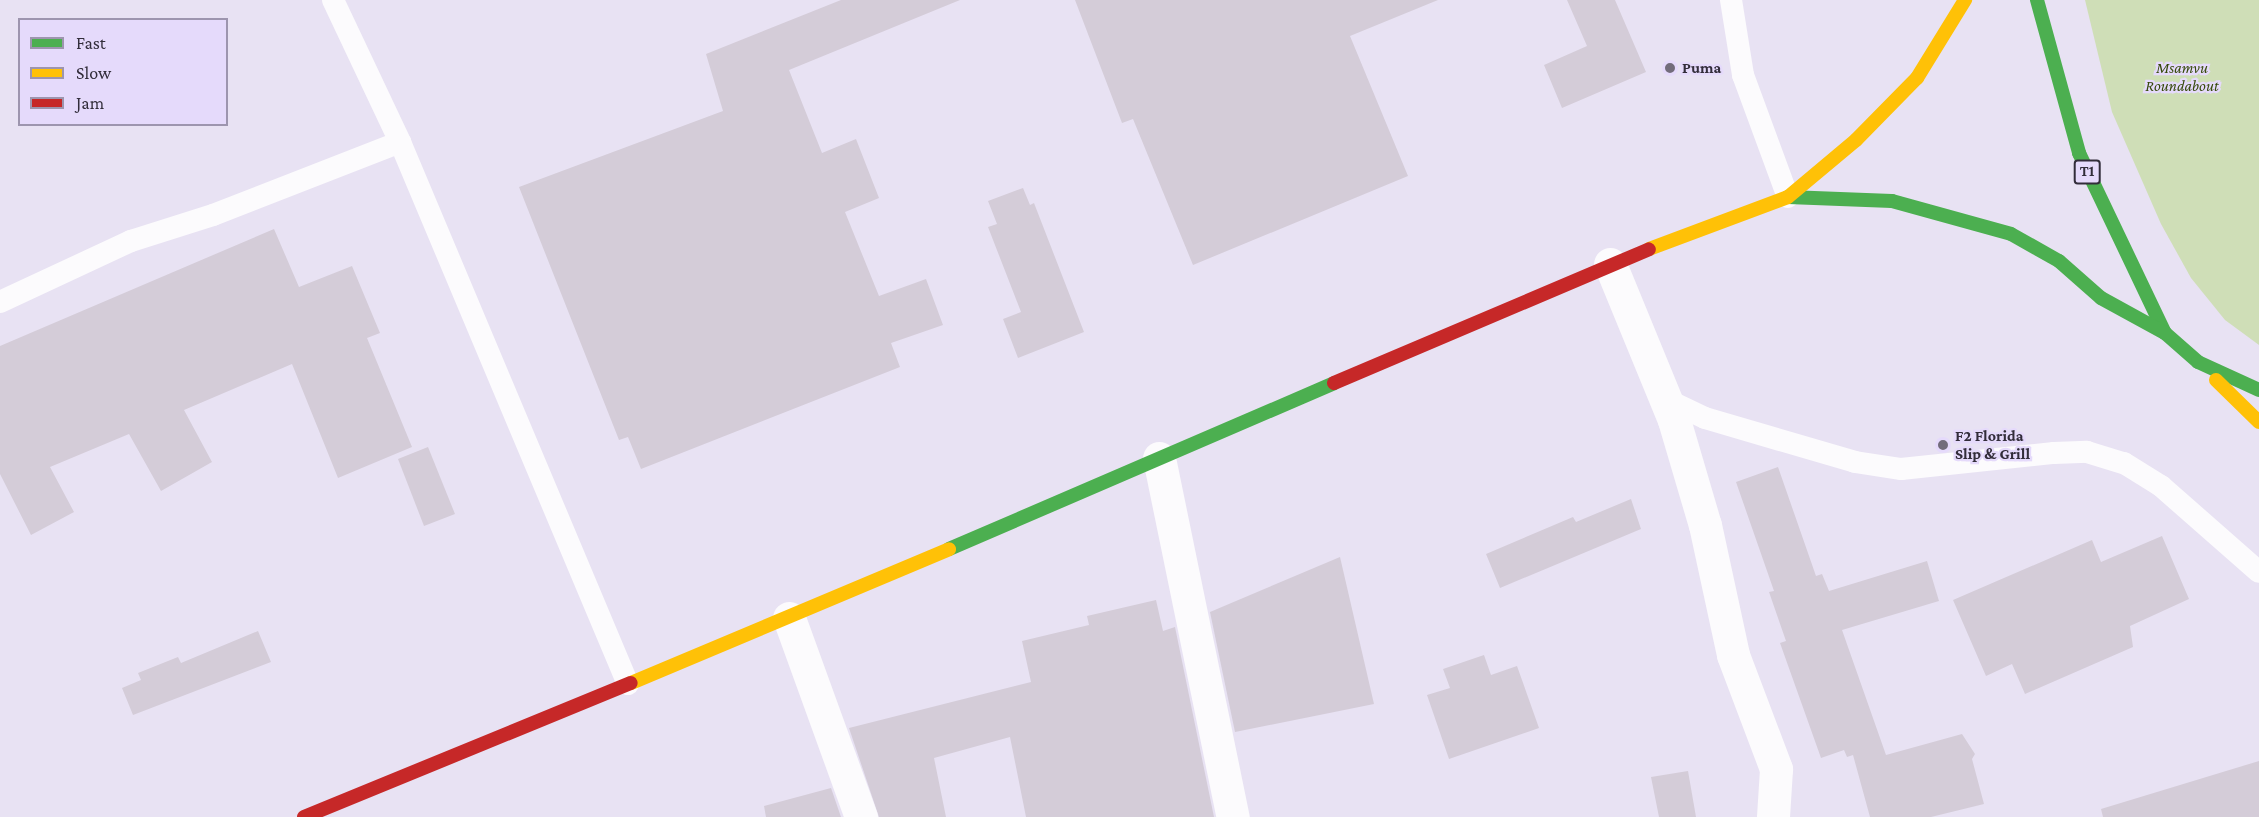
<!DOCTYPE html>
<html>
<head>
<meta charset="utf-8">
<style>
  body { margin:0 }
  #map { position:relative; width:2259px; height:817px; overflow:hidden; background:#e8e2f3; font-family:"Crimson Pro",serif }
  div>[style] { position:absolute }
  .green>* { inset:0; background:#cfdeb7 }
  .building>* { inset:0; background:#d4ccd8 }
  .lane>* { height:22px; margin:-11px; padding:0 11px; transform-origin:11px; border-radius:11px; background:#fcfbfd }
  .street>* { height:33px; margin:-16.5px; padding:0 16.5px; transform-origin:16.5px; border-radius:16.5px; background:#fcfbfd }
  .fast>* { height:14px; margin:-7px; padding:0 7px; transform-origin:7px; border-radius:7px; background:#4caf50 }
  .slow>* { height:14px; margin:-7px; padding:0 7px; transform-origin:7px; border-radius:7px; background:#ffc107 }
  .jam>* { height:14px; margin:-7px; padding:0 7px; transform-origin:7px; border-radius:7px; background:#c62828 }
  .dots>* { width:16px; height:16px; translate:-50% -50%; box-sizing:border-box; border:3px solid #e5dafb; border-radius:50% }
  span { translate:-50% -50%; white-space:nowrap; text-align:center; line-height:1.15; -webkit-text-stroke:4.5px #e5dafb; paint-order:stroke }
  .shield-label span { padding:2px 4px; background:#e5dafb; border:2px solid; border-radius:4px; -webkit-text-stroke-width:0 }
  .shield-label { font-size:15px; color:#322d3a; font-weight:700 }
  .poi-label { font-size:16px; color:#322d3a; font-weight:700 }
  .left { translate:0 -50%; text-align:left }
  .park-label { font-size:16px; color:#364a0a; font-style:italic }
  .legend { position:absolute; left:18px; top:18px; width:210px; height:108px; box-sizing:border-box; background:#e5dafb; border:2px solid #9d95ae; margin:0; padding:8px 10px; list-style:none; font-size:18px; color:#322d3a }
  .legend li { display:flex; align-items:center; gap:12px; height:30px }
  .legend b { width:30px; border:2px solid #9d95ae }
</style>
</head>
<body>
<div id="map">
  <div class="green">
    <div style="clip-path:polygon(2085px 0,2259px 0,2259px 345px,2225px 320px,2191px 278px,2161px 224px,2112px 112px)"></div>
  </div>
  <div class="building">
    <div style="clip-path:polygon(841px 0,960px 0,789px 70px,822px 153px,856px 139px,879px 198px,845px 212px,879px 296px,926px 279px,943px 325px,891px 343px,900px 367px,641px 469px,628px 437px,619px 440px,519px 187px,723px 111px,706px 54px)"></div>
    <div style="clip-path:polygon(1075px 0,1438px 0,1350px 36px,1408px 176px,1193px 265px,1133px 119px,1122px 123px)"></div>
    <div style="clip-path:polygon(1567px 0,1615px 0,1646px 72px,1562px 108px,1544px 65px,1587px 46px)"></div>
    <div style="clip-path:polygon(1023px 188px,1030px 205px,1034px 203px,1084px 332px,1018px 358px,1003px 319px,1021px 312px,988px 227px,997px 224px,988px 201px)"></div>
    <div style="clip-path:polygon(274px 229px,299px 287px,352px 266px,380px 333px,367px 338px,412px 447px,338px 478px,292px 364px,184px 410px,212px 462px,161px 491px,129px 434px,50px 467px,74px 512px,31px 535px,0 474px,0 346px)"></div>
    <div style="clip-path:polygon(428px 447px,455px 514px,424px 526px,398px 459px)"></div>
    <div style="clip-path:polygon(1778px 467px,1816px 576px,1822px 574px,1829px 591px,1927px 561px,1939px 601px,1842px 630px,1886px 755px,1962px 734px,1975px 754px,1972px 759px,1984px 804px,1931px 817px,1870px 817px,1853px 755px,1847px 757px,1844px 750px,1821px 758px,1780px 643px,1786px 641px,1769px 592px,1774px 591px,1736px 482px)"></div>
    <div style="clip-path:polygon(1631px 499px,1641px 529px,1500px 588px,1486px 554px,1573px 517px,1576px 522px)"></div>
    <div style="clip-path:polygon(2162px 536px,2189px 599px,2130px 626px,2133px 647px,2025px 694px,2012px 664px,1986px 676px,1953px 600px,2092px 540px,2101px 562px)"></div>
    <div style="clip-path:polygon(1340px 557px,1374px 704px,1235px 732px,1210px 612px)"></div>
    <div style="clip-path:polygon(1156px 600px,1163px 631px,1175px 627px,1214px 817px,1026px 817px,1010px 737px,934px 758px,946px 817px,879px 817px,849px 728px,1031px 682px,1022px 641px,1089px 625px,1087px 616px)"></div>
    <div style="clip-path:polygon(258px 631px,271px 662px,133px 715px,122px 688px,141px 680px,138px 673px,178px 657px,181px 663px)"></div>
    <div style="clip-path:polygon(1484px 655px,1491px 675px,1517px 666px,1539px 728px,1449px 759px,1427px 695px,1450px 688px,1443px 669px)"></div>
    <div style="clip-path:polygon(2259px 761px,2259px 817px,2103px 817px,2101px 809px)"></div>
    <div style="clip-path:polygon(1688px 771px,1696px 817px,1659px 817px,1651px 777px)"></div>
    <div style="clip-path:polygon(831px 788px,841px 817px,766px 817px,764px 806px)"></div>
  </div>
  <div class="lane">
    <div style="left:333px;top:0;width:157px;rotate:64.7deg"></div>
    <div style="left:400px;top:142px;width:588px;rotate:67.19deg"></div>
    <div style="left:1731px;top:0;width:76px;rotate:80.9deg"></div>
    <div style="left:1743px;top:75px;width:130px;rotate:69.8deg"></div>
    <div style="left:0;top:302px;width:145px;rotate:-25deg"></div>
    <div style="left:131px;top:241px;width:86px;rotate:-17.6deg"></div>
    <div style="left:213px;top:215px;width:201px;rotate:-21.3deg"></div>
    <div style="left:1665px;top:399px;width:44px;rotate:25.4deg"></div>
    <div style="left:1705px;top:418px;width:156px;rotate:16.3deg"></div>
    <div style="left:1855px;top:462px;width:47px;rotate:8.7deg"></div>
    <div style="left:1901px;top:469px;width:154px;rotate:-6deg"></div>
    <div style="left:2054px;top:453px;width:33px;rotate:-2deg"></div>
    <div style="left:2087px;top:452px;width:39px;rotate:17deg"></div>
    <div style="left:2124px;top:463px;width:44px;rotate:31.9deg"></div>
    <div style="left:2161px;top:486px;width:130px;rotate:41.3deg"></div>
  </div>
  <div class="street">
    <div style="left:1610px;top:264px;width:169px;rotate:67.7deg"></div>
    <div style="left:1674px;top:420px;width:109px;rotate:73.6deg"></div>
    <div style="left:1705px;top:525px;width:133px;rotate:77.8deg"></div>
    <div style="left:1733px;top:655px;width:122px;rotate:69.3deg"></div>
    <div style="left:1776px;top:769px;width:48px;rotate:93.6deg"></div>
    <div style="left:1159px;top:458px;width:367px;rotate:78.4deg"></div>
    <div style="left:789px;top:618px;width:212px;rotate:70.1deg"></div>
  </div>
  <div class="fast">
    <div style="left:2037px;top:0;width:159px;rotate:74.6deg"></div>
    <div style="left:2079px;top:153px;width:199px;rotate:64.5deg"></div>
    <div style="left:2165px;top:333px;width:44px;rotate:41.3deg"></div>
    <div style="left:2198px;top:362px;width:67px;rotate:24.7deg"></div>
    <div style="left:1788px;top:197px;width:104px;rotate:2.2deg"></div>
    <div style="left:1892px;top:201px;width:123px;rotate:15.5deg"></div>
    <div style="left:2011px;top:234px;width:55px;rotate:29.4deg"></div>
    <div style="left:2059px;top:261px;width:56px;rotate:41.4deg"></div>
    <div style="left:2101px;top:298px;width:73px;rotate:28.7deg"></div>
    <div style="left:949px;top:549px;width:419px;rotate:-23.3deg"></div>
  </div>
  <div class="slow">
    <div style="left:1649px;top:249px;width:148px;rotate:-20.5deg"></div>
    <div style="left:1788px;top:197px;width:89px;rotate:-40deg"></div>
    <div style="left:1856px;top:140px;width:87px;rotate:-45.5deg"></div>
    <div style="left:1917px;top:78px;width:92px;rotate:-58.4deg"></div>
    <div style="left:2216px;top:380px;width:60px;rotate:44.3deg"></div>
    <div style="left:631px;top:683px;width:345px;rotate:-22.8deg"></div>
  </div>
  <div class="jam">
    <div style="left:1334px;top:383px;width:342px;rotate:-23deg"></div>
    <div style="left:304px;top:817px;width:353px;rotate:-22.3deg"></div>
  </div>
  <div class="dots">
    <div style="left:1670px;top:68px;background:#726c7b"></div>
    <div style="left:1943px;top:445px;background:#726c7b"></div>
  </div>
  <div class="shield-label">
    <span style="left:2087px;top:172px">T1</span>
  </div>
  <div class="poi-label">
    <span class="left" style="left:1682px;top:68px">Puma</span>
    <span class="left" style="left:1955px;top:445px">F2 Florida<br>Slip &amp; Grill</span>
  </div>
  <div class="park-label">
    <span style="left:2182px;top:77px">Msamvu<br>Roundabout</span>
  </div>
  <ul class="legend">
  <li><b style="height:8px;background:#4caf50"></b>Fast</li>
  <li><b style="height:8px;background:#ffc107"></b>Slow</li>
  <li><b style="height:8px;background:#c62828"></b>Jam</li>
  </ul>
</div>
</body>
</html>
